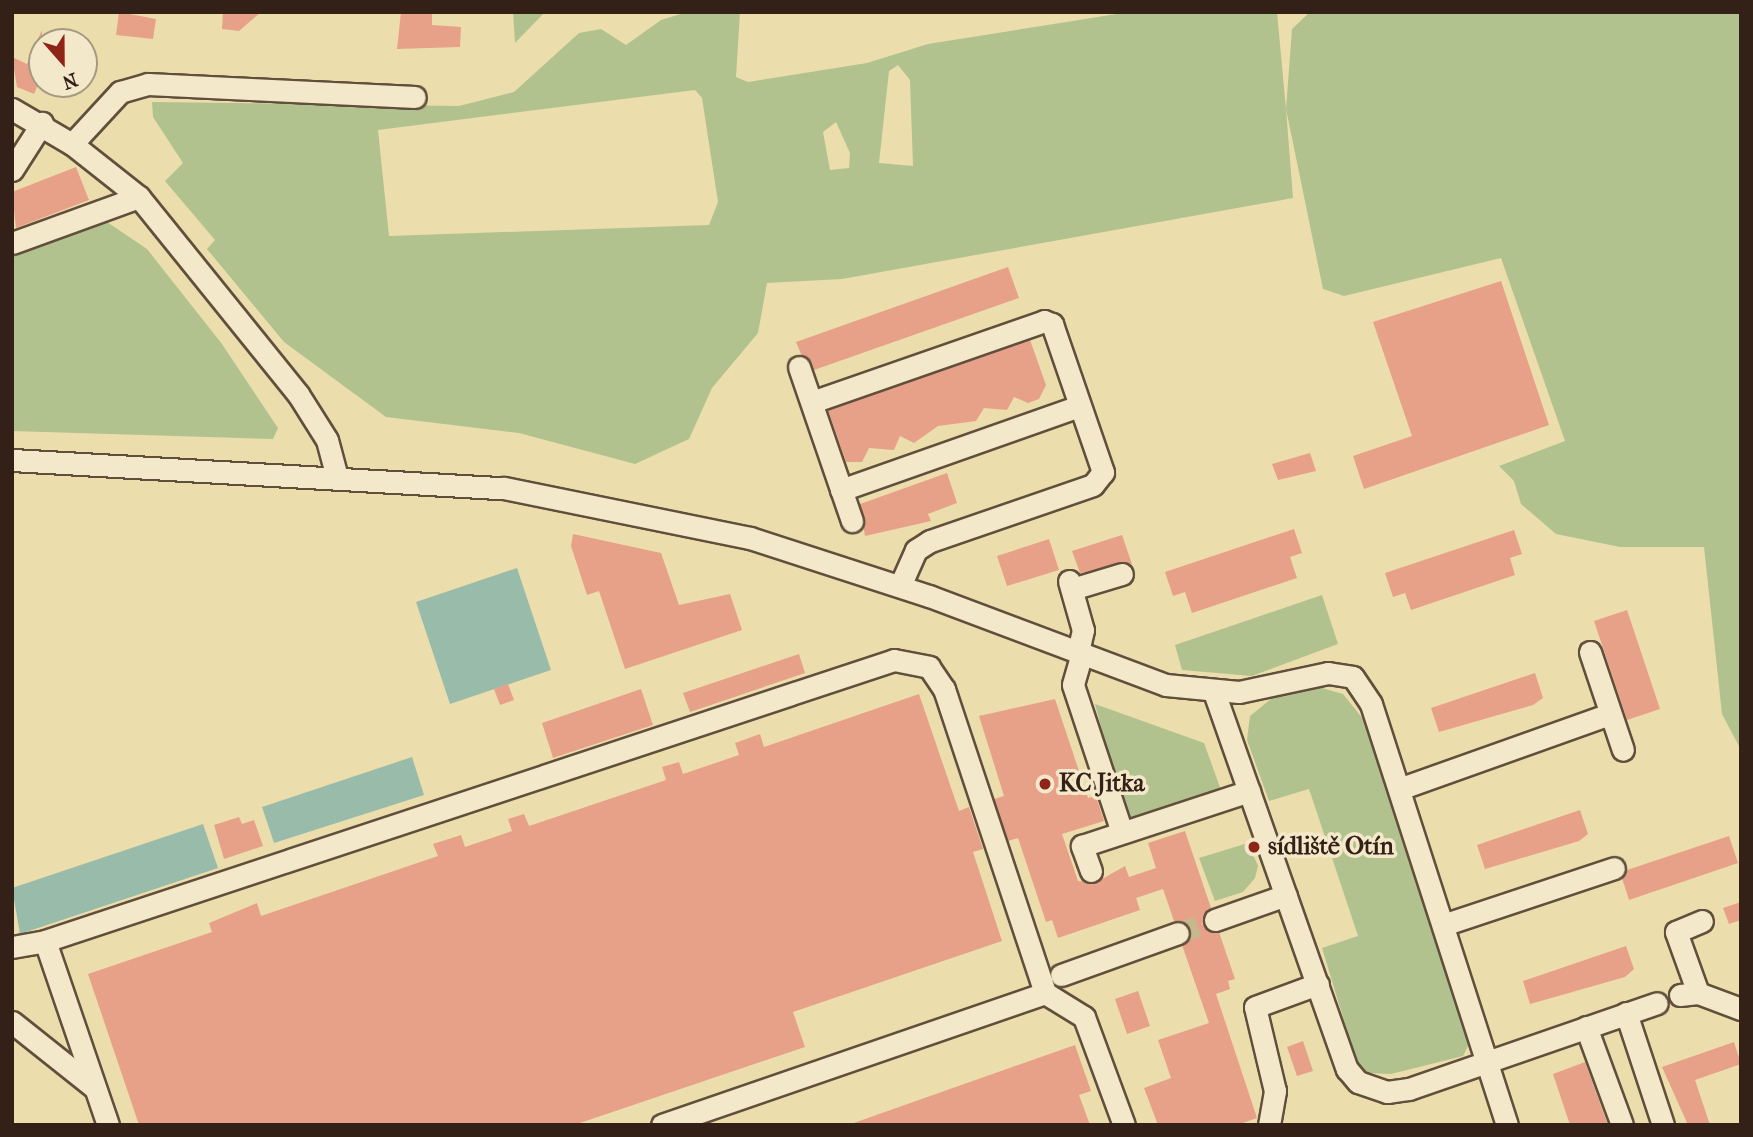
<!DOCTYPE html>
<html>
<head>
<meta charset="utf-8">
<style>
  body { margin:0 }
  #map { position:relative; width:1753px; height:1137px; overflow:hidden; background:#ecddad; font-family:"IM FELL French Canon",serif }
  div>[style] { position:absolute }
  .green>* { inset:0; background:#b2c28e }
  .water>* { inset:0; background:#99bcaa }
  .building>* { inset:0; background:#e7a189 }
  .minor-tunnel>* { height:21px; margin-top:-10.5px; transform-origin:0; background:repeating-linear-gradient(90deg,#c7b78f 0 21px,transparent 0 31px) }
  .roads { filter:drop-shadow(2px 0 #614f3c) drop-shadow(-2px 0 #614f3c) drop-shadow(0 2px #614f3c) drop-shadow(0 -2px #614f3c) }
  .minor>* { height:21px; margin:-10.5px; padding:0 10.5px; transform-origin:10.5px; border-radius:10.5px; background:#f3e9ca }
  .dots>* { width:19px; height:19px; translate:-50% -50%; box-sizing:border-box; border:4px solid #f3e9ca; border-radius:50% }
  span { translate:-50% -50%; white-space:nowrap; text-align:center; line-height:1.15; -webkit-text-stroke:7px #f3e9ca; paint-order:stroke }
  .poi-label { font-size:24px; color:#332017; font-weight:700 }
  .left { translate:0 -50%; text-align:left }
  .frame { position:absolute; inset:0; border:14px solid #332017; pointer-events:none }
  .north { position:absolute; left:28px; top:28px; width:70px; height:70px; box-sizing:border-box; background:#f3e9ca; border:2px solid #a69982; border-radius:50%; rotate:159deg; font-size:19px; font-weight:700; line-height:28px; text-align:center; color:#332017 }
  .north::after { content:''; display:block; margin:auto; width:24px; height:32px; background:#8f2418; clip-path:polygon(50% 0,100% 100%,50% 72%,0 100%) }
</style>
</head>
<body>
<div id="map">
  <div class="green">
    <div style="clip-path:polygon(513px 12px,545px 12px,515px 43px)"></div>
    <div style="clip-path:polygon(evenodd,687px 12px,740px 12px,736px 77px,748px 82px,867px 63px,928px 44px,1129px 12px,1277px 12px,1286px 109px,1292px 29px,1310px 12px,1741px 12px,1741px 750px,1722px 714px,1704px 547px,1620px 547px,1556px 534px,1521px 504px,1514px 481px,1499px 466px,1565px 441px,1501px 258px,1344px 296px,1323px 289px,1286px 109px,1293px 198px,842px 279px,767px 283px,758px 333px,712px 388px,689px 439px,635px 464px,519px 433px,386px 417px,284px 342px,207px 249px,215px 240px,165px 181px,183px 163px,153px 117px,152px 102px,459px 106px,514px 92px,579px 33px,601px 29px,626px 45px,661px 20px,687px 12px,898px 65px,910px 80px,913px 166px,879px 163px,889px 71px,898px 65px,687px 12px,695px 90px,702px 98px,718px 202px,709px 225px,389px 236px,378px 130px,695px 90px,687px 12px,836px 122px,850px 153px,849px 168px,830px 170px,823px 132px,836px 122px)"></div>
    <div style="clip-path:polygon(104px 220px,147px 249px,222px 344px,278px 428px,273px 439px,12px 431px,12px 256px)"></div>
    <div style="clip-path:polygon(1322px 595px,1338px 644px,1252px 676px,1182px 670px,1175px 645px)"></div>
    <div style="clip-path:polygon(1315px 686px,1343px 694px,1363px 719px,1469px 1044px,1463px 1056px,1391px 1074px,1368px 1073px,1356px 1060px,1322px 948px,1358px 936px,1309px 789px,1269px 801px,1247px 740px,1250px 716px,1271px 699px)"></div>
    <div style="clip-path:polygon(1095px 704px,1204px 743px,1221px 790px,1140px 823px,1125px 820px)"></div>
    <div style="clip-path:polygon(1248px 843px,1258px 866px,1255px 878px,1243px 892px,1215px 901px,1199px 858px)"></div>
  </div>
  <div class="water">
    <div style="clip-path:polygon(517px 568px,551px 670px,450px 704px,416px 602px)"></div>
    <div style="clip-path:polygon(412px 757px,424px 795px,274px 843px,262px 807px)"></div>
    <div style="clip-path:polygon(203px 824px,218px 868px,20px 934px,12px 888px)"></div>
  </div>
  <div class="building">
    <div style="clip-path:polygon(119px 12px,156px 19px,153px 39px,116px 35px)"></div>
    <div style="clip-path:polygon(223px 12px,261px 12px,239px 31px,222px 29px)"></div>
    <div style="clip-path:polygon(401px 12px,432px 12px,432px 25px,461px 27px,460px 47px,397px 49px)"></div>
    <div style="clip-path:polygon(42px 30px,42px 75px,34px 94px,17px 87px,12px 57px,27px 64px)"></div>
    <div style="clip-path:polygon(76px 167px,89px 200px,16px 228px,12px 192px)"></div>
    <div style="clip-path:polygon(1008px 267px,1019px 298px,814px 370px,801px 354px,796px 342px)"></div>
    <div style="clip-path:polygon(1501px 281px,1549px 425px,1364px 489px,1353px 456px,1412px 436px,1373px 322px)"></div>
    <div style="clip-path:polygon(1030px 340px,1046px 385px,1039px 399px,1028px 403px,1014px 397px,1007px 410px,984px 408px,976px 421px,938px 426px,914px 443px,900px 436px,894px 450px,869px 448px,862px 462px,846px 462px,828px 410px)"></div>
    <div style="clip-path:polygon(1310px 453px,1316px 471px,1278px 480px,1272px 464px)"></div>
    <div style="clip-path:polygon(947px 473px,957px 503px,928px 514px,931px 521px,865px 536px,860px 504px)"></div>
    <div style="clip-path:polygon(1294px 529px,1302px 553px,1290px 557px,1297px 578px,1192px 613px,1185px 592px,1173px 596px,1165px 572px)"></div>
    <div style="clip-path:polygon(1514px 530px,1522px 554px,1510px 558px,1515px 575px,1411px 610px,1405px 593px,1393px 597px,1385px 573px)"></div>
    <div style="clip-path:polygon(573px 534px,661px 553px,679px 605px,730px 594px,742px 630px,625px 669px,599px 591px,587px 595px,571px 546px)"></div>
    <div style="clip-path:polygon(1122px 535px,1132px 564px,1080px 573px,1072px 551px)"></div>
    <div style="clip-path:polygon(1049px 539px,1059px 570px,1007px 586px,997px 556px)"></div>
    <div style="clip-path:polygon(1627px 610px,1660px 709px,1627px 720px,1594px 621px)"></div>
    <div style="clip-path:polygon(799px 654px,805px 673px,690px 712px,683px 693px)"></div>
    <div style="clip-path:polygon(1535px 673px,1543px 698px,1533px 705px,1439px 732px,1431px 708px)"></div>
    <div style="clip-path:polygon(508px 684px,514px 700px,500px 705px,494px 689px)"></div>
    <div style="clip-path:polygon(641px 689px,653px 725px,553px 758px,542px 723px)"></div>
    <div style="clip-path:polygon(919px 694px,959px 811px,969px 807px,983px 849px,973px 852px,1002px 941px,793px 1012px,805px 1047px,574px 1125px,139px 1125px,88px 974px,212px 932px,209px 923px,257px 903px,261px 916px,438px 856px,433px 844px,461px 835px,465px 847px,512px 831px,508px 819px,524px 814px,529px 826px,666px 780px,662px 767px,679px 762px,683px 774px,739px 755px,735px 743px,760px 734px,764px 747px)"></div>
    <div style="clip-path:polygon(1055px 699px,1088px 798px,1096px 796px,1104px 821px,1062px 834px,1078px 881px,1095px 883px,1125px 866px,1129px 877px,1156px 868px,1148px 843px,1185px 831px,1211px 908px,1202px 924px,1219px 932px,1235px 979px,1228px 981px,1230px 989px,1216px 994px,1257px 1118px,1237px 1125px,1158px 1125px,1144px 1088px,1171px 1078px,1158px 1040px,1209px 1023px,1182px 945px,1190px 929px,1174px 921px,1163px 889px,1136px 898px,1140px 910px,1058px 938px,1052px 920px,1046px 922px,1018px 838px,1008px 841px,994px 799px,1004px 796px,979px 716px)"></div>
    <div style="clip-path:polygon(1580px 810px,1588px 834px,1579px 841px,1485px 869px,1477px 845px)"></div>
    <div style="clip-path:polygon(239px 817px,242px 824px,254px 820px,263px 846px,224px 859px,214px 825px)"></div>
    <div style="clip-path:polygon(1729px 836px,1738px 863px,1629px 900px,1622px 878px,1627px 870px)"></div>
    <div style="clip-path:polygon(1741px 902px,1741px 920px,1729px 924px,1723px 908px)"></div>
    <div style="clip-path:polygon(1626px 946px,1634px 969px,1625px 977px,1530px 1004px,1523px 981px)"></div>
    <div style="clip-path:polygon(1138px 991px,1150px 1026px,1127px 1034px,1115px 999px)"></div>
    <div style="clip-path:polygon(1303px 1041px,1313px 1071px,1297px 1076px,1287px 1047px)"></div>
    <div style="clip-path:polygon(1734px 1042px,1741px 1064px,1695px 1080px,1710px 1125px,1688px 1125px,1662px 1067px)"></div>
    <div style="clip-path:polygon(1075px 1045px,1091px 1091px,1079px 1095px,1090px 1125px,848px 1125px)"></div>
    <div style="clip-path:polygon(1585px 1062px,1608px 1125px,1570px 1125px,1553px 1074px)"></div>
  </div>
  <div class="minor-tunnel">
    <div style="left:1178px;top:933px;width:39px;rotate:-19deg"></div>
  </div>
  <div class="roads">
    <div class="minor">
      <div style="left:12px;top:109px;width:69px;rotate:30.3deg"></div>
      <div style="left:72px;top:144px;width:85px;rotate:38.3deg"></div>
      <div style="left:139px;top:197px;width:253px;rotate:51.1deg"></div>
      <div style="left:298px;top:394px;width:54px;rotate:57.8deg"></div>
      <div style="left:327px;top:440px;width:35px;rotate:75deg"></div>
      <div style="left:72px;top:144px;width:71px;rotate:-47.3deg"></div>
      <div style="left:120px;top:92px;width:29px;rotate:-16deg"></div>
      <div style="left:148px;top:84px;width:267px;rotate:2.8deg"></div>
      <div style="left:12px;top:170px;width:56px;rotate:-57.4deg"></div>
      <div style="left:12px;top:243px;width:135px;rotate:-19.9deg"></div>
      <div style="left:799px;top:367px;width:163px;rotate:71deg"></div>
      <div style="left:812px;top:402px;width:246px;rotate:-19.2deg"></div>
      <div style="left:1044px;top:321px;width:9px;rotate:21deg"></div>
      <div style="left:1052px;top:324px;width:157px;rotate:71deg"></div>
      <div style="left:1103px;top:472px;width:16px;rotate:128deg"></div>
      <div style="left:1093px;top:485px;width:172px;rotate:161deg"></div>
      <div style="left:930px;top:541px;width:17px;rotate:147deg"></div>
      <div style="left:916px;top:550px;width:39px;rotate:114deg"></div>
      <div style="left:12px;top:460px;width:493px;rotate:3.3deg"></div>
      <div style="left:504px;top:488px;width:251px;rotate:11.5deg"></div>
      <div style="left:750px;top:538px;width:188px;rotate:18deg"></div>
      <div style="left:929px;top:596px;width:253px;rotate:20.6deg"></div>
      <div style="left:1166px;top:685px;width:73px;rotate:5.5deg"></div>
      <div style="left:1239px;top:692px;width:91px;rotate:-12.1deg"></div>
      <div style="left:1328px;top:673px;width:25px;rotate:9deg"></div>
      <div style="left:1353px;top:677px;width:32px;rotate:56deg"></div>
      <div style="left:1371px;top:704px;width:442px;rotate:72.1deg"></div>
      <div style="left:841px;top:490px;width:253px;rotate:-19.4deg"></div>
      <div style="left:1069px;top:581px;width:51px;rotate:74.1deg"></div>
      <div style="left:1083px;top:630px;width:23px;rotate:103deg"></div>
      <div style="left:1072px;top:589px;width:52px;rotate:-16.7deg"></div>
      <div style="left:1590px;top:652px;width:103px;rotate:71.4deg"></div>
      <div style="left:1082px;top:653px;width:33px;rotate:106deg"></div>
      <div style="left:1073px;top:685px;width:155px;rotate:71.6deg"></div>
      <div style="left:1214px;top:692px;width:400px;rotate:70.6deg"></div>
      <div style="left:1347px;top:1069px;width:17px;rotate:50deg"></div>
      <div style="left:1358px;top:1082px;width:31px;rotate:19deg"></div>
      <div style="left:1387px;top:1092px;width:22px;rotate:-8deg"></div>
      <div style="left:1409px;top:1089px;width:262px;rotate:-19.1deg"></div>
      <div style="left:1399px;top:789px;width:224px;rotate:-19.6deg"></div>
      <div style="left:1091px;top:871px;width:27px;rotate:-110deg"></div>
      <div style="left:1082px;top:846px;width:176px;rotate:-18.2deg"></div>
      <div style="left:1215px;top:920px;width:75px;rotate:-19.4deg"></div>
      <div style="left:1443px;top:925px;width:180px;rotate:-18.4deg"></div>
      <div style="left:12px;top:947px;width:34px;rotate:-10deg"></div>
      <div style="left:1061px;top:975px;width:124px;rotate:-19.7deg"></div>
      <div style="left:1698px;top:993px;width:65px;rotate:-109.8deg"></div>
      <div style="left:1676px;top:932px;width:28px;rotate:-23deg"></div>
      <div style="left:1680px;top:995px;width:18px;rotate:-6deg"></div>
      <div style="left:1698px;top:993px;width:46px;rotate:20.4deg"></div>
      <div style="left:1626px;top:1013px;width:118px;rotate:71.7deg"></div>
      <div style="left:12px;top:1022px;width:106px;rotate:38.5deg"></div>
      <div style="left:1586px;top:1027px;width:104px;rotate:69.8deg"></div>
      <div style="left:108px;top:1125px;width:194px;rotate:-108.9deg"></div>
      <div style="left:45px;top:941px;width:894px;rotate:-18.31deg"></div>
      <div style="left:894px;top:660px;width:36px;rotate:11deg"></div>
      <div style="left:929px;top:667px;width:27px;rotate:56deg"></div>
      <div style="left:944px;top:689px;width:320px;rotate:71.6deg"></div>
      <div style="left:662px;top:1125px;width:405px;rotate:-19deg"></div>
      <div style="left:1045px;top:993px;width:46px;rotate:31.6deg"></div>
      <div style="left:1084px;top:1017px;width:115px;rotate:69.7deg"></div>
      <div style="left:1269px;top:1125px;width:35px;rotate:-80deg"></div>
      <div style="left:1275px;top:1091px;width:86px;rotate:-103.4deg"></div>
      <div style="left:1255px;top:1007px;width:67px;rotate:-20.1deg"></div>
    </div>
  </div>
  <div class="dots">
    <div style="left:1045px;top:784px;background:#8f2418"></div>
    <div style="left:1254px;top:847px;background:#8f2418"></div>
  </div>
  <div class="poi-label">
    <span class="left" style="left:1059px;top:784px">KC Jitka</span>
    <span class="left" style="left:1268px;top:847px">sídliště Otín</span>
  </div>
  <div class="frame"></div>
  <div class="north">N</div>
</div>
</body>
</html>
